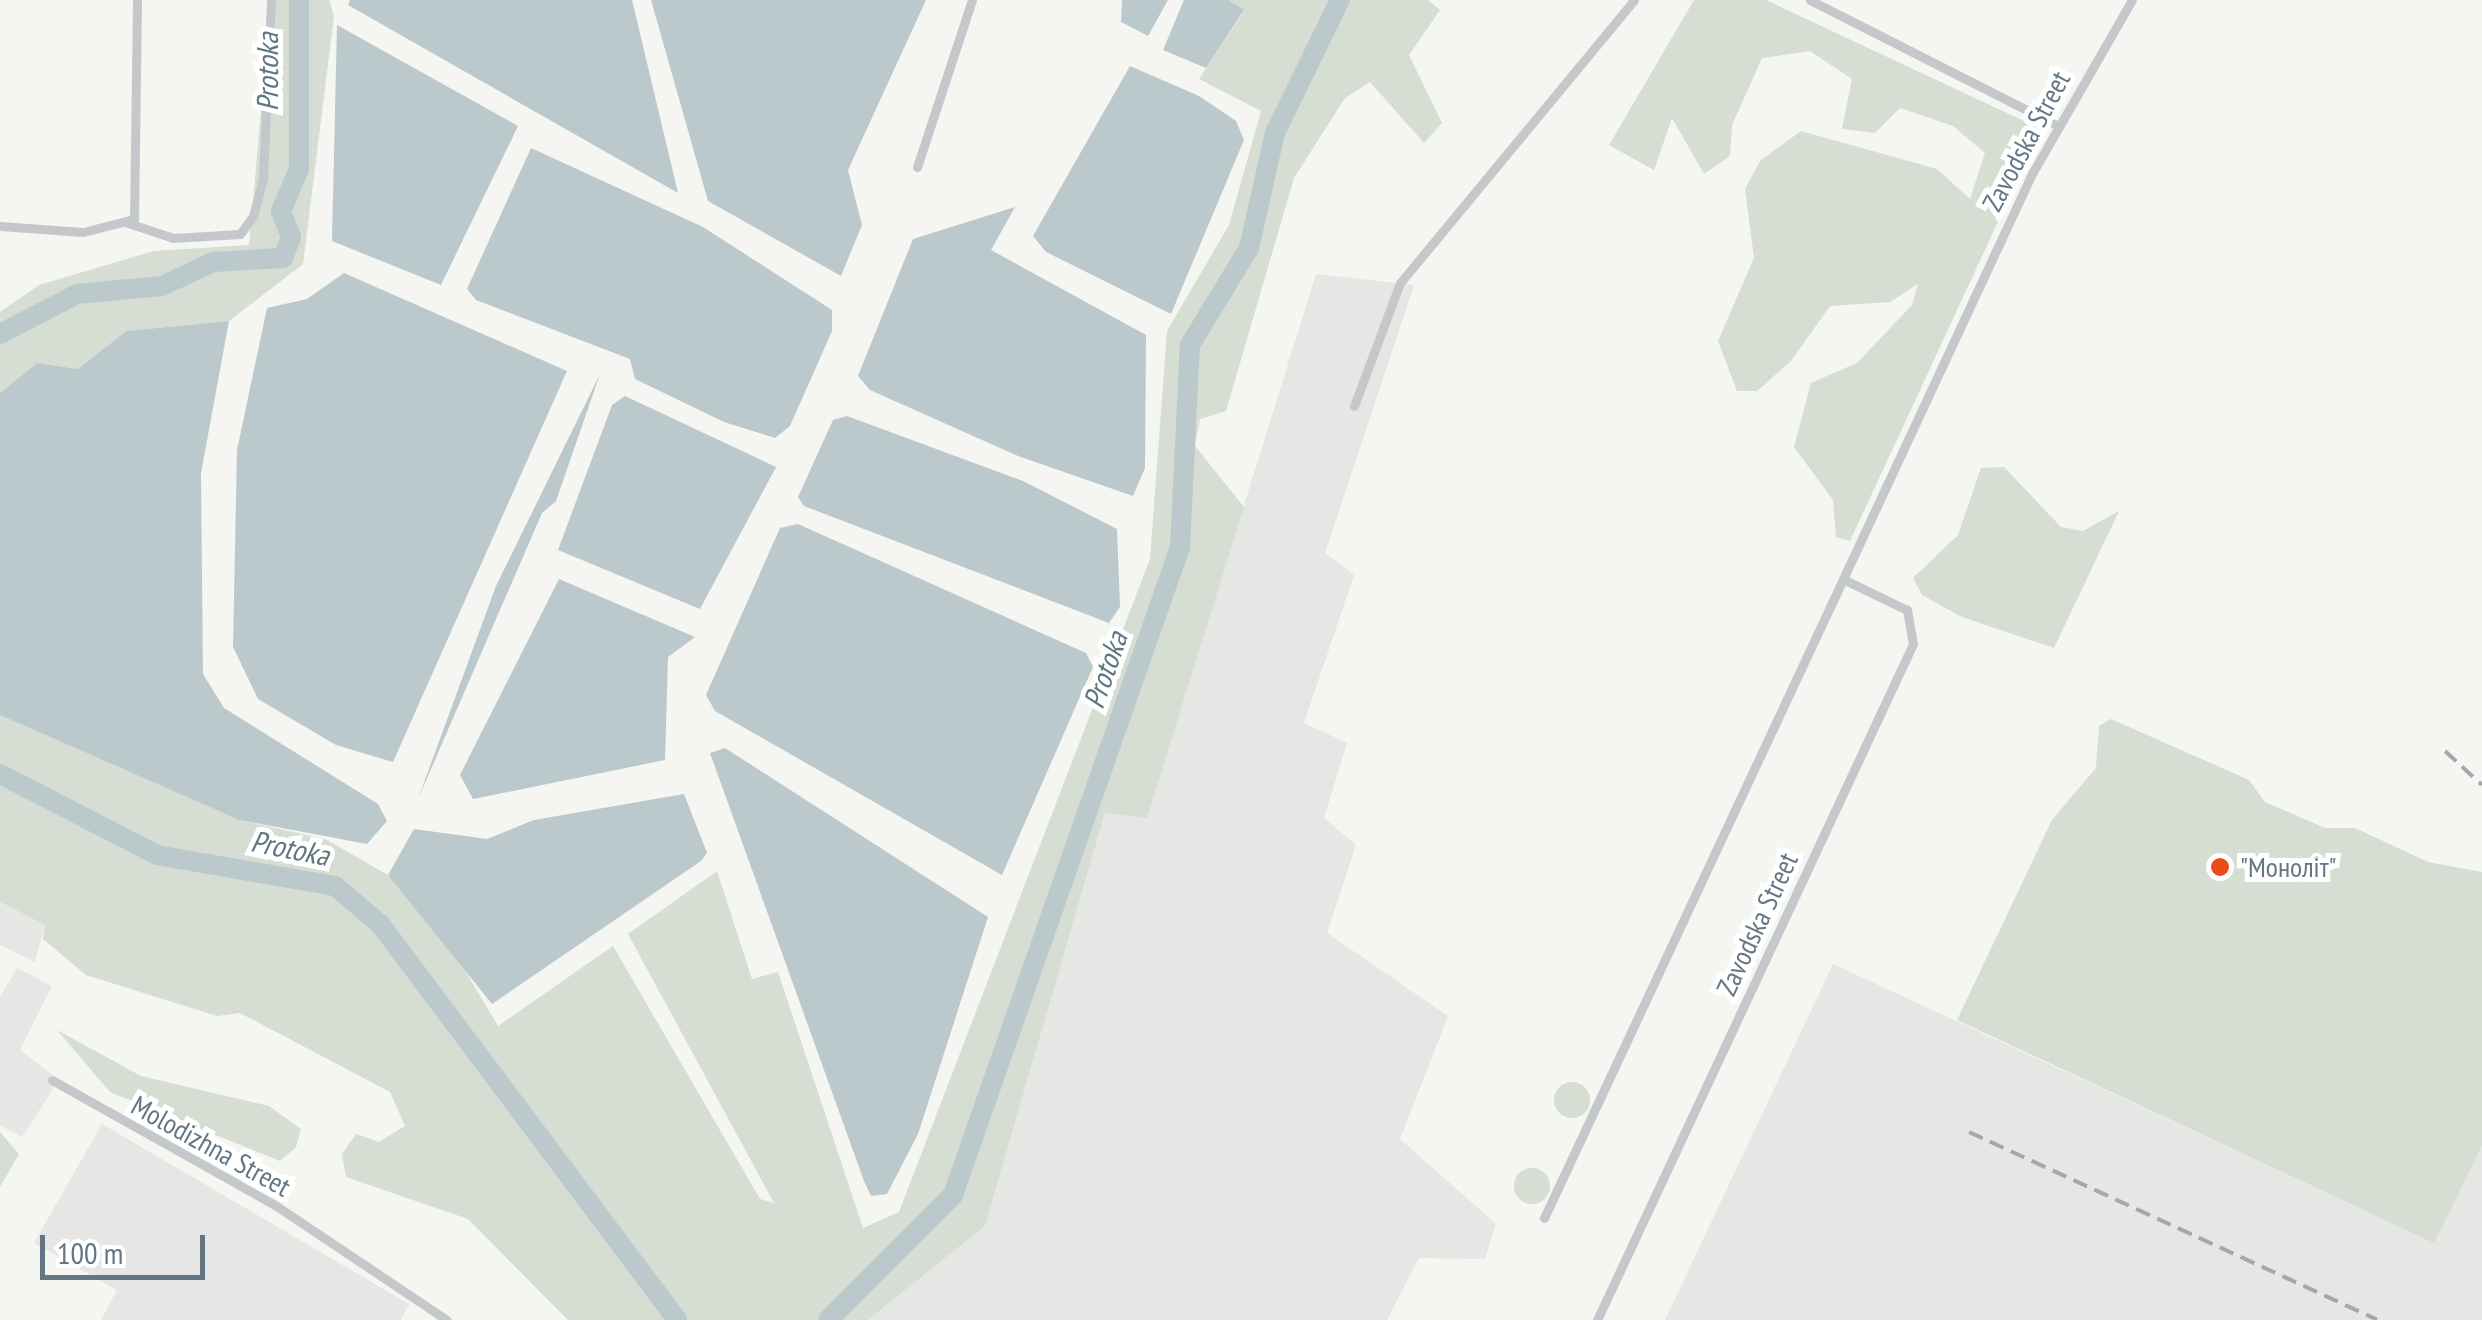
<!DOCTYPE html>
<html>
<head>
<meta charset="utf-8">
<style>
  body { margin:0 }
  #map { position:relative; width:2482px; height:1320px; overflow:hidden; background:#f5f5f1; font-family:"PT Sans Narrow",sans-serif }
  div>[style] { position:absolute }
  .built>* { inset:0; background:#e6e7e5 }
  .green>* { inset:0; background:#d6ddd2 }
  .round { border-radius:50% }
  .water>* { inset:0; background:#bbc8cc }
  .river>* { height:20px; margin:-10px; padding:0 10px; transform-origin:10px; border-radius:10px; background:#bbc8cc }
  .minor>* { height:9px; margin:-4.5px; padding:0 4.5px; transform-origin:4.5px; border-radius:4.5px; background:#c4c8cb }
  .rail>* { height:4px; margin-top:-2px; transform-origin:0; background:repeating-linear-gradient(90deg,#a2a9ae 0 15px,transparent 0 23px) }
  .dots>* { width:28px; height:28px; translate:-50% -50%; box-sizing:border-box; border:5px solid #fff; border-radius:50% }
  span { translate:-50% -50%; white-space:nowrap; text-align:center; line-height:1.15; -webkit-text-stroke:10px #fff; paint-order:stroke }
  .street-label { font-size:28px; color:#627684 }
  .poi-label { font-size:28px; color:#627684 }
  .left { translate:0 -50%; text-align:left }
  .water-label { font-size:30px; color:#5e7881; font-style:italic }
  .scale { position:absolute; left:40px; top:1235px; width:165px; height:45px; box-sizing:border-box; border:5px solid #627684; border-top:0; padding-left:12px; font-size:30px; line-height:35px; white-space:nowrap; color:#627684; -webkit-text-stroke:8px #fff; paint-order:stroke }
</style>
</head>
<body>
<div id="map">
  <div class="built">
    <div style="clip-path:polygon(1316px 274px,1414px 285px,1325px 553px,1354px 575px,1304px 723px,1347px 743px,1324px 818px,1356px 845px,1327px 933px,1448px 1016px,1400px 1139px,1496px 1224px,1485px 1259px,1419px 1258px,1387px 1320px,868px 1320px,985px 1226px,1105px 813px,1147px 817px)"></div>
    <div style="clip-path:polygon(0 902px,45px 925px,35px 962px,0 945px)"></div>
    <div style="clip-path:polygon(1833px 964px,2433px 1242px,2482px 1146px,2482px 1320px,1665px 1320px)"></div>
    <div style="clip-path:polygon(17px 968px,52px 986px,20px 1050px,59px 1080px,22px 1137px,0 1125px,0 997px)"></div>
    <div style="clip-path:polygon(102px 1124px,409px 1304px,401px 1320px,101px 1320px,117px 1290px,34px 1243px)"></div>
  </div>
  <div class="green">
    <div style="clip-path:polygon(271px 0,329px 0,334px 16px,303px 264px,229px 321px,126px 331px,78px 369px,37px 363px,0 393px,0 312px,39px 285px,154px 251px,249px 245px)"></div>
    <div style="clip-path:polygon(1229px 0,1428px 0,1440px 10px,1409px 55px,1442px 123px,1424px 143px,1370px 82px,1345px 98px,1294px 178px,1226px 411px,1200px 419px,1195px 446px,1244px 507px,1147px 818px,1105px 813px,985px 1226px,868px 1320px,568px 1320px,468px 1219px,346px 1177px,342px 1154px,356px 1134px,379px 1142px,405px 1126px,390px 1092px,240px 1013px,217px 1016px,86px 975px,43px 939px,45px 925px,0 902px,0 715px,239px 820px,325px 839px,388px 875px,442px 932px,498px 1026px,613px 946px,760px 1199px,774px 1203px,628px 934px,717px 871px,752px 979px,778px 972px,863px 1228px,899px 1212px,1150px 559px,1167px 331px,1229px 225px,1261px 111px,1199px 79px,1244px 11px)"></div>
    <div style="clip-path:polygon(1694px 0,1766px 0,2041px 129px,1850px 541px,1836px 537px,1833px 500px,1794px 447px,1811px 383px,1857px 363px,1912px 305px,1918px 284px,1890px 302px,1830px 306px,1791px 361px,1757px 391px,1737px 391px,1718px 341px,1754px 258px,1745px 189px,1760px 161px,1801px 131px,1937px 169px,1970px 199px,1985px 153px,1953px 126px,1900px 108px,1875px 133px,1842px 129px,1852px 79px,1810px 51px,1762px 58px,1732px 125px,1730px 156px,1704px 174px,1672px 118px,1654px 170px,1609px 145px)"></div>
    <div style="clip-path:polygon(2004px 467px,2061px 527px,2083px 531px,2119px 511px,2054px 648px,1962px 617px,1922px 595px,1913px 578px,1958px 535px,1981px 468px)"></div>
    <div style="clip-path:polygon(2111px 719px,2249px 780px,2265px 802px,2325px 828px,2355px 828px,2428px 862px,2482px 872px,2482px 1146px,2434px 1243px,1957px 1020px,2052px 820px,2096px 768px,2099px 726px)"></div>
    <div style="clip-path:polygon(57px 1030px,141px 1076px,269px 1106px,301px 1129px,296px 1147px,280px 1161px,110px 1092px)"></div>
    <div class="round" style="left:1554px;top:1082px;width:36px;height:36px"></div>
    <div style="clip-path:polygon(0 1132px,19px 1154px,0 1187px)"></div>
    <div class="round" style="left:1514px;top:1168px;width:36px;height:36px"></div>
  </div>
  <div class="water">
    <div style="clip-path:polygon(350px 0,632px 0,678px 193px,348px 5px)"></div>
    <div style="clip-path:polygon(651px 0,926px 0,848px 170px,862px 225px,841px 276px,708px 201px)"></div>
    <div style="clip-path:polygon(1122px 0,1168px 0,1148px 36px,1121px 22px)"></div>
    <div style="clip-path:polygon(1184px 0,1229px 0,1244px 10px,1206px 68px,1163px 50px)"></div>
    <div style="clip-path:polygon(337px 25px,518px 126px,441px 285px,332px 241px)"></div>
    <div style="clip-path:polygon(1130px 66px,1199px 96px,1236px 121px,1244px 140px,1171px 314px,1046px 252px,1033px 236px)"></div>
    <div style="clip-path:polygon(531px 148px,703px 227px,832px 310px,832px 331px,790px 426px,775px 438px,724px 422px,635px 379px,630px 359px,476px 300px,467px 289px)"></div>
    <div style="clip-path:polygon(1015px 207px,991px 250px,1146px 335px,1145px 468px,1133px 496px,1018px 456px,870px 390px,858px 376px,913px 239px)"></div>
    <div style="clip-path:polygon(344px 273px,567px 371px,393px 762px,336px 745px,258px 699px,233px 647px,237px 450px,267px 308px,307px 299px)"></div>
    <div style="clip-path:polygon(229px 321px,201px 473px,203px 674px,224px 708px,378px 804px,387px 821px,367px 844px,239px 820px,0 715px,0 393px,37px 363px,78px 369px,126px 331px)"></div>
    <div style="clip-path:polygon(600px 374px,556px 501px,542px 513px,418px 799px,496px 586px)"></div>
    <div style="clip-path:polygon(625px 396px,776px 467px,700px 609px,558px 550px,612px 405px)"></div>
    <div style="clip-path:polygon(847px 416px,1023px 481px,1117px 529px,1120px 607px,1109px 623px,804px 506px,798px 497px,833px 420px)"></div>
    <div style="clip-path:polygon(798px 524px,1086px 653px,1093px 667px,1002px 875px,715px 711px,706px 695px,780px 528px)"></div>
    <div style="clip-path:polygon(559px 579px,695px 637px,668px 657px,665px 760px,473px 799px,460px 775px)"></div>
    <div style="clip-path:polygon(725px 748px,988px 917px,918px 1134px,887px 1194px,871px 1196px,864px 1181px,710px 753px)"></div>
    <div style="clip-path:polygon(684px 794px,707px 853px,701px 861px,492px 1004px,388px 875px,414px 829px,487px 839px,534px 820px)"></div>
  </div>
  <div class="river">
    <div style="left:0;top:334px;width:87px;rotate:-27.5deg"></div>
    <div style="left:77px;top:294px;width:85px;rotate:-5.4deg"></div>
    <div style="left:162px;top:286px;width:56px;rotate:-25.2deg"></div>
    <div style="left:213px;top:262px;width:70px;rotate:-3.3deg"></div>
    <div style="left:283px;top:258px;width:22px;rotate:-69deg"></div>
    <div style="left:291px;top:237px;width:28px;rotate:-111deg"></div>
    <div style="left:281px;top:211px;width:46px;rotate:-66.8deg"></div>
    <div style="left:299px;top:169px;width:169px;rotate:-90deg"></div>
    <div style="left:0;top:774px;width:177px;rotate:27.3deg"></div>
    <div style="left:157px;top:855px;width:181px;rotate:9.9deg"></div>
    <div style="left:335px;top:886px;width:59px;rotate:40.2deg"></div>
    <div style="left:380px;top:924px;width:495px;rotate:53.1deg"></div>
    <div style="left:828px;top:1320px;width:177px;rotate:-45deg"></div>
    <div style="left:953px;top:1195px;width:687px;rotate:-70.69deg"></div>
    <div style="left:1180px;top:547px;width:202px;rotate:-87.2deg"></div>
    <div style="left:1190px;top:345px;width:114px;rotate:-58.7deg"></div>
    <div style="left:1249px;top:248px;width:118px;rotate:-77.3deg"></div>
    <div style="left:1275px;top:133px;width:148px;rotate:-64deg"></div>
  </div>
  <div class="minor">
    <div style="left:1810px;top:0;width:278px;rotate:26.9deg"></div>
    <div style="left:917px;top:167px;width:176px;rotate:-71.8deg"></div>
    <div style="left:128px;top:223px;width:47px;rotate:18.4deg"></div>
    <div style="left:173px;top:238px;width:67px;rotate:-3.4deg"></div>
    <div style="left:240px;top:234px;width:22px;rotate:-54deg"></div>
    <div style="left:253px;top:216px;width:39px;rotate:-75deg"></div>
    <div style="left:263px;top:178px;width:178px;rotate:-87.4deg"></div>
    <div style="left:0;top:226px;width:83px;rotate:4.1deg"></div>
    <div style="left:83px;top:232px;width:53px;rotate:-14.3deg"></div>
    <div style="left:134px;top:219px;width:219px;rotate:-89.2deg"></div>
    <div style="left:1354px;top:406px;width:131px;rotate:-69.5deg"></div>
    <div style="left:1400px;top:283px;width:367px;rotate:-50.4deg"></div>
    <div style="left:52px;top:1080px;width:259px;rotate:29.3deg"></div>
    <div style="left:278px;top:1207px;width:203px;rotate:33.8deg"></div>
    <div style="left:1544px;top:1218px;width:705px;rotate:-64.92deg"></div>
    <div style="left:1597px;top:1320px;width:746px;rotate:-64.95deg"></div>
    <div style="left:1913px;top:644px;width:35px;rotate:-100deg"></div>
    <div style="left:1907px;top:610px;width:71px;rotate:-154.2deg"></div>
    <div style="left:1843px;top:579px;width:449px;rotate:-65deg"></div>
    <div style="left:2033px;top:172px;width:198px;rotate:-60.1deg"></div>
  </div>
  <div class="rail">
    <div style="left:2445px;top:751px;width:50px;rotate:42.6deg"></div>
    <div style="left:1969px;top:1132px;width:449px;rotate:24.7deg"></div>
  </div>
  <div class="dots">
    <div style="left:2220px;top:867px;background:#ed4919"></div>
  </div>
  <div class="street-label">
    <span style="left:2026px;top:141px;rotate:-62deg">Zavodska Street</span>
    <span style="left:1757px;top:924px;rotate:-65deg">Zavodska Street</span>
    <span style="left:211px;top:1146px;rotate:29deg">Molodizhna Street</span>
  </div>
  <div class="poi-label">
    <span class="left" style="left:2240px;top:867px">"Моноліт"</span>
  </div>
  <div class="water-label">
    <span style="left:267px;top:72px;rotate:-90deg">Protoka</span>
    <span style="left:1105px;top:670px;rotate:-71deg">Protoka</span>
    <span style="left:290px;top:848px;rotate:11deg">Protoka</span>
  </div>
  <div class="scale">100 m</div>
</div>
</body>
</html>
